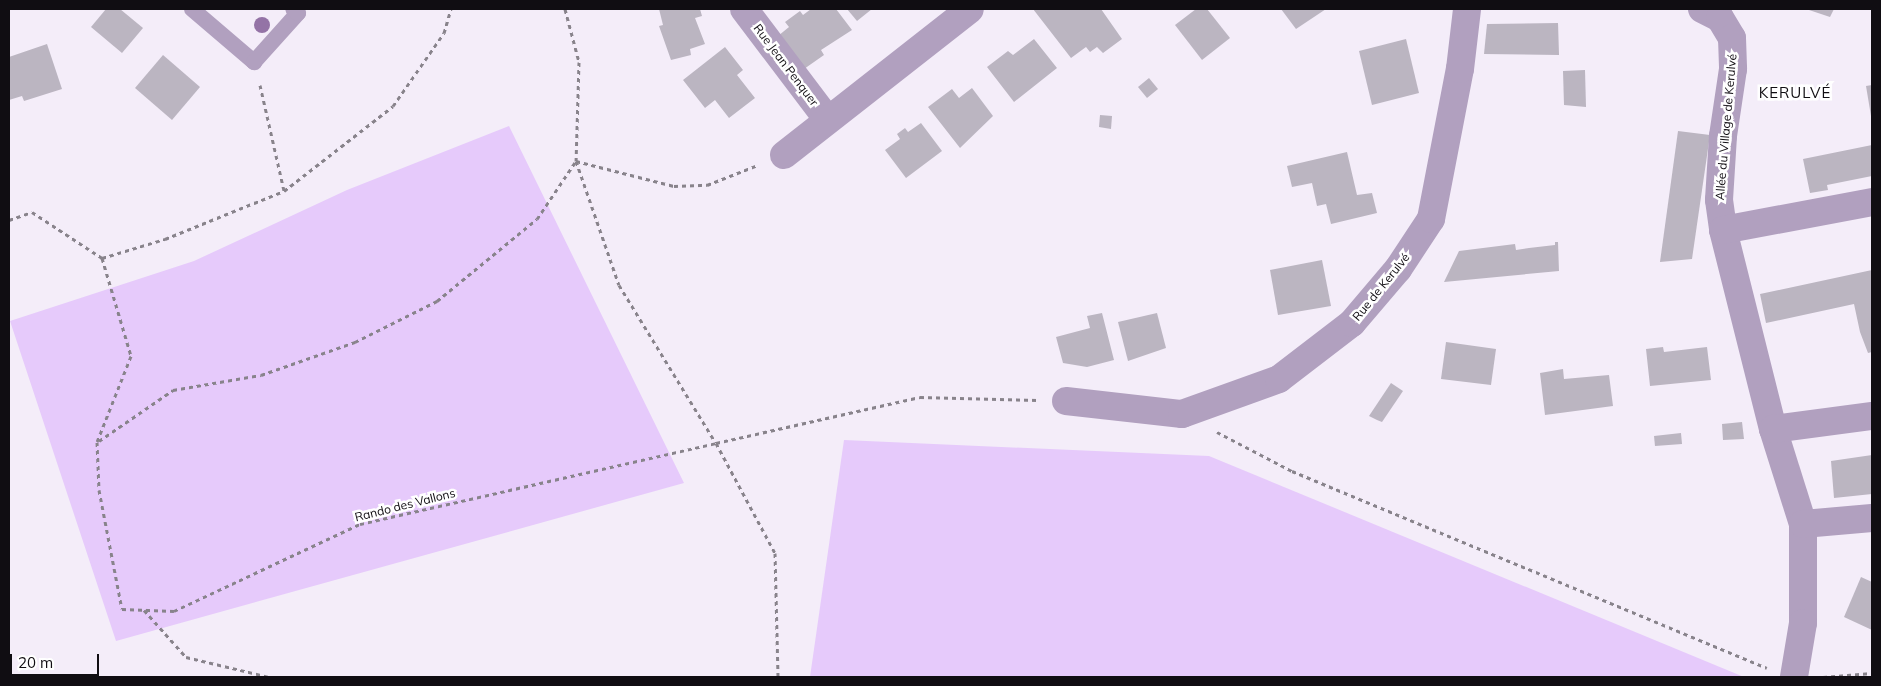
<!DOCTYPE html>
<html>
<head>
<meta charset="utf-8">
<style>
  body { margin:0 }
  #map { position:relative; width:1881px; height:686px; overflow:hidden; background:#f4edf9; font-family:Mulish,sans-serif }
  div>[style] { position:absolute }
  .green>* { inset:0; background:#e6cafb }
  .building>* { inset:0; background:#bbb5c1 }
  .path>* { height:3px; margin-top:-1.5px; transform-origin:0; background:repeating-linear-gradient(90deg,#88838b 0 4px,transparent 0 8px) }
  .lane>* { height:16px; margin:-8px; padding:0 8px; transform-origin:8px; border-radius:8px; background:#b1a0bf }
  .street>* { height:28px; margin:-14px; padding:0 14px; transform-origin:14px; border-radius:14px; background:#b1a0bf }
  .trees>* { width:16px; height:16px; margin:-8px; border-radius:50%; background:#9473a6 }
  span { translate:-50% -50%; white-space:nowrap; text-align:center; line-height:1.15; -webkit-text-stroke:5px #fff; paint-order:stroke }
  .street-label { font-size:12px; color:#100d12 }
  .quarter-label { font-size:15px; color:#100d12; letter-spacing:1px }
  .frame { position:absolute; inset:0; border:10px solid #100d12; pointer-events:none }
  .scale { position:absolute; left:10px; top:654px; width:89px; height:22px; box-sizing:border-box; border:2px solid #100d12; border-top:0; padding-left:6px; font-size:15px; line-height:18px; white-space:nowrap; color:#100d12; -webkit-text-stroke:4px #fff; paint-order:stroke }
</style>
</head>
<body>
<div id="map">
  <div class="green">
    <div style="clip-path:polygon(509px 126px,684px 483px,116px 641px,10px 321px,194px 261px,347px 190px)"></div>
    <div style="clip-path:polygon(844px 440px,1209px 456px,1744px 677px,810px 677px)"></div>
  </div>
  <div class="building">
    <div style="clip-path:polygon(106px 9px,120px 9px,143px 28px,122px 53px,91px 27px)"></div>
    <div style="clip-path:polygon(659px 9px,700px 9px,702px 16px,695px 18px,705px 44px,690px 49px,691px 55px,671px 60px,659px 26px,663px 25px)"></div>
    <div style="clip-path:polygon(811px 9px,836px 9px,852px 30px,821px 50px,824px 55px,804px 69px,778px 36px,789px 27px,785px 22px,800px 11px,803px 15px)"></div>
    <div style="clip-path:polygon(847px 9px,872px 9px,857px 21px)"></div>
    <div style="clip-path:polygon(1033px 9px,1101px 9px,1122px 39px,1103px 53px,1097px 47px,1090px 52px,1086px 47px,1071px 58px)"></div>
    <div style="clip-path:polygon(1196px 9px,1207px 9px,1230px 38px,1202px 60px,1175px 25px)"></div>
    <div style="clip-path:polygon(1281px 9px,1326px 9px,1296px 29px)"></div>
    <div style="clip-path:polygon(1806px 9px,1834px 9px,1830px 17px)"></div>
    <div style="clip-path:polygon(1558px 23px,1559px 55px,1484px 54px,1487px 24px)"></div>
    <div style="clip-path:polygon(1034px 39px,1057px 68px,1014px 102px,987px 67px,1008px 51px,1013px 55px)"></div>
    <div style="clip-path:polygon(1406px 39px,1419px 93px,1372px 105px,1359px 51px)"></div>
    <div style="clip-path:polygon(47px 44px,62px 89px,24px 101px,22px 96px,9px 100px,9px 57px)"></div>
    <div style="clip-path:polygon(725px 47px,743px 70px,737px 75px,755px 98px,729px 118px,715px 100px,705px 108px,683px 80px)"></div>
    <div style="clip-path:polygon(163px 55px,200px 87px,172px 120px,135px 88px)"></div>
    <div style="clip-path:polygon(1585px 70px,1586px 107px,1564px 105px,1563px 71px)"></div>
    <div style="clip-path:polygon(1149px 78px,1158px 89px,1147px 98px,1138px 87px)"></div>
    <div style="clip-path:polygon(1872px 85px,1872px 116px,1871px 116px,1866px 86px)"></div>
    <div style="clip-path:polygon(972px 88px,993px 116px,960px 148px,928px 107px,952px 89px,959px 98px)"></div>
    <div style="clip-path:polygon(1100px 115px,1112px 116px,1111px 129px,1099px 127px)"></div>
    <div style="clip-path:polygon(921px 123px,942px 151px,906px 178px,885px 150px,900px 139px,897px 134px,905px 128px,908px 132px)"></div>
    <div style="clip-path:polygon(1678px 131px,1710px 135px,1692px 259px,1660px 262px)"></div>
    <div style="clip-path:polygon(1872px 145px,1872px 176px,1827px 185px,1828px 190px,1810px 193px,1803px 159px)"></div>
    <div style="clip-path:polygon(1347px 152px,1357px 195px,1372px 193px,1377px 213px,1331px 224px,1326px 204px,1317px 206px,1312px 183px,1292px 187px,1287px 166px)"></div>
    <div style="clip-path:polygon(1555px 242px,1558px 242px,1559px 271px,1444px 282px,1459px 251px,1515px 244px,1516px 250px,1529px 248px,1555px 245px)"></div>
    <div style="clip-path:polygon(1322px 260px,1331px 306px,1278px 315px,1270px 270px)"></div>
    <div style="clip-path:polygon(1872px 270px,1872px 352px,1868px 353px,1860px 332px,1854px 304px,1766px 323px,1760px 294px)"></div>
    <div style="clip-path:polygon(1102px 313px,1114px 360px,1087px 367px,1063px 363px,1056px 337px,1090px 328px,1087px 316px)"></div>
    <div style="clip-path:polygon(1157px 313px,1166px 348px,1128px 361px,1118px 322px)"></div>
    <div style="clip-path:polygon(1446px 342px,1496px 349px,1491px 385px,1441px 379px)"></div>
    <div style="clip-path:polygon(1663px 347px,1664px 352px,1707px 347px,1711px 380px,1650px 386px,1646px 349px)"></div>
    <div style="clip-path:polygon(1563px 369px,1564px 379px,1609px 375px,1613px 406px,1545px 415px,1540px 373px)"></div>
    <div style="clip-path:polygon(1391px 383px,1403px 391px,1382px 422px,1377px 420px,1369px 416px)"></div>
    <div style="clip-path:polygon(1742px 422px,1744px 439px,1723px 440px,1722px 424px)"></div>
    <div style="clip-path:polygon(1681px 433px,1682px 444px,1655px 446px,1654px 436px)"></div>
    <div style="clip-path:polygon(1872px 455px,1872px 494px,1834px 498px,1831px 461px)"></div>
    <div style="clip-path:polygon(1861px 577px,1872px 582px,1872px 630px,1844px 617px)"></div>
  </div>
  <div class="path">
    <div style="left:565px;top:9px;width:55px;rotate:75.2deg"></div>
    <div style="left:579px;top:62px;width:99px;rotate:91.7deg"></div>
    <div style="left:576px;top:161px;width:131px;rotate:70.9deg"></div>
    <div style="left:619px;top:285px;width:185px;rotate:58.5deg"></div>
    <div style="left:716px;top:443px;width:209px;rotate:-12.7deg"></div>
    <div style="left:920px;top:397px;width:118px;rotate:1.5deg"></div>
    <div style="left:260px;top:85px;width:109px;rotate:77.2deg"></div>
    <div style="left:9px;top:220px;width:24px;rotate:-19deg"></div>
    <div style="left:32px;top:212px;width:84px;rotate:33.3deg"></div>
    <div style="left:102px;top:258px;width:102px;rotate:73.5deg"></div>
    <div style="left:131px;top:356px;width:92px;rotate:111.6deg"></div>
    <div style="left:97px;top:442px;width:48px;rotate:87.6deg"></div>
    <div style="left:99px;top:490px;width:121px;rotate:79.1deg"></div>
    <div style="left:122px;top:609px;width:52px;rotate:2.2deg"></div>
    <div style="left:174px;top:611px;width:205px;rotate:-25.1deg"></div>
    <div style="left:360px;top:524px;width:365px;rotate:-12.8deg"></div>
    <div style="left:716px;top:443px;width:125px;rotate:61.8deg"></div>
    <div style="left:775px;top:553px;width:124px;rotate:88.6deg"></div>
    <div style="left:102px;top:258px;width:66px;rotate:-16.8deg"></div>
    <div style="left:165px;top:239px;width:128px;rotate:-22deg"></div>
    <div style="left:284px;top:191px;width:138px;rotate:-37.9deg"></div>
    <div style="left:393px;top:106px;width:89px;rotate:-55.1deg"></div>
    <div style="left:444px;top:33px;width:25px;rotate:-74deg"></div>
    <div style="left:1217px;top:432px;width:85px;rotate:27.5deg"></div>
    <div style="left:1292px;top:471px;width:514px;rotate:22.53deg"></div>
    <div style="left:99px;top:441px;width:90px;rotate:-34.6deg"></div>
    <div style="left:173px;top:390px;width:89px;rotate:-9.7deg"></div>
    <div style="left:261px;top:375px;width:100px;rotate:-19.3deg"></div>
    <div style="left:355px;top:342px;width:92px;rotate:-26.6deg"></div>
    <div style="left:437px;top:301px;width:129px;rotate:-39.4deg"></div>
    <div style="left:537px;top:219px;width:70px;rotate:-56.1deg"></div>
    <div style="left:576px;top:161px;width:101px;rotate:14.3deg"></div>
    <div style="left:674px;top:186px;width:33px;rotate:-2deg"></div>
    <div style="left:707px;top:185px;width:55px;rotate:-21.4deg"></div>
    <div style="left:144px;top:610px;width:63px;rotate:48.2deg"></div>
    <div style="left:186px;top:657px;width:85px;rotate:13.5deg"></div>
    <div style="left:1823px;top:677px;width:49px;rotate:-4.7deg"></div>
  </div>
  <div class="lane">
    <div style="left:192px;top:9px;width:82px;rotate:40.5deg"></div>
    <div style="left:254px;top:62px;width:66px;rotate:-48.1deg"></div>
    <div style="left:298px;top:13px;width:6px;rotate:-141deg"></div>
  </div>
  <div class="street">
    <div style="left:744px;top:9px;width:139px;rotate:52.9deg"></div>
    <div style="left:1702px;top:9px;width:20px;rotate:27deg"></div>
    <div style="left:1720px;top:18px;width:23px;rotate:59deg"></div>
    <div style="left:1732px;top:38px;width:31px;rotate:88deg"></div>
    <div style="left:1733px;top:69px;width:68px;rotate:98.5deg"></div>
    <div style="left:1723px;top:136px;width:64px;rotate:93.6deg"></div>
    <div style="left:1719px;top:200px;width:30px;rotate:82deg"></div>
    <div style="left:1723px;top:230px;width:205px;rotate:75.9deg"></div>
    <div style="left:1773px;top:429px;width:100px;rotate:72.5deg"></div>
    <div style="left:1803px;top:524px;width:99px;rotate:90deg"></div>
    <div style="left:1803px;top:623px;width:55px;rotate:99.5deg"></div>
    <div style="left:784px;top:155px;width:236px;rotate:-38.1deg"></div>
    <div style="left:1723px;top:230px;width:152px;rotate:-10.6deg"></div>
    <div style="left:1066px;top:401px;width:117px;rotate:6.4deg"></div>
    <div style="left:1182px;top:414px;width:103px;rotate:-19.8deg"></div>
    <div style="left:1279px;top:379px;width:92px;rotate:-37.5deg"></div>
    <div style="left:1352px;top:323px;width:71px;rotate:-49.6deg"></div>
    <div style="left:1398px;top:269px;width:60px;rotate:-56.6deg"></div>
    <div style="left:1431px;top:219px;width:153px;rotate:-79.1deg"></div>
    <div style="left:1460px;top:69px;width:60px;rotate:-83.3deg"></div>
    <div style="left:1773px;top:429px;width:100px;rotate:-7.5deg"></div>
    <div style="left:1803px;top:524px;width:69px;rotate:-5deg"></div>
  </div>
  <div class="trees">
    <div style="left:262px;top:25px"></div>
  </div>
  <div class="street-label">
    <span style="left:786px;top:65px;rotate:53deg">Rue Jean Penquer</span>
    <span style="left:1726px;top:127px;rotate:-85deg">Allée du Village de Kerulvé</span>
    <span style="left:1381px;top:287px;rotate:-51deg">Rue de Kerulvé</span>
    <span style="left:405px;top:505px;rotate:-14deg">Rando des Vallons</span>
  </div>
  <div class="quarter-label">
    <span style="left:1795px;top:93px">KERULVÉ</span>
  </div>
  <div class="frame"></div>
  <div class="scale">20 m</div>
</div>
</body>
</html>
